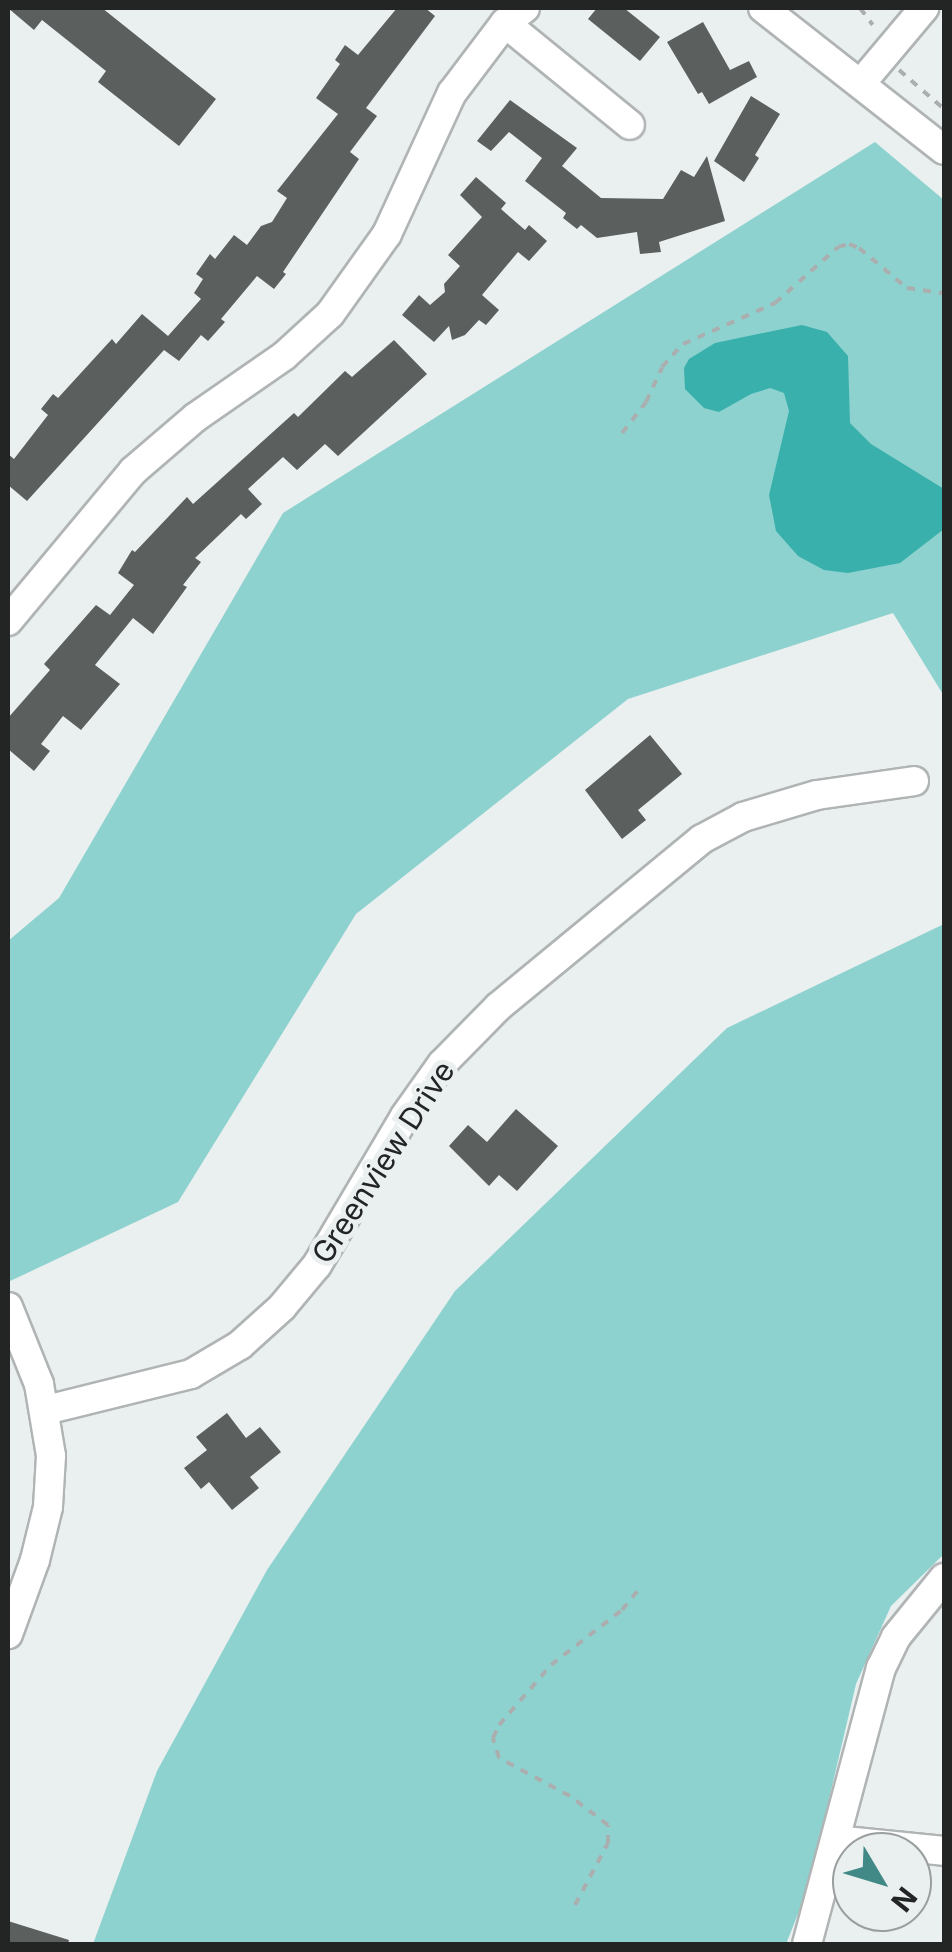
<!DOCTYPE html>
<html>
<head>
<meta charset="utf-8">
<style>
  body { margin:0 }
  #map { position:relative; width:952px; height:1952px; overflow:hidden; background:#eaefef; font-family:Inter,sans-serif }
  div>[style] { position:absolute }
  .green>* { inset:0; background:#8dd2cf }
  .water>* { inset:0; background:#39b0ac }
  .building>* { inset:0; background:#5b5f5e }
  .path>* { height:4px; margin-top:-2px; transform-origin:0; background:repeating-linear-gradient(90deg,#aaaeae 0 8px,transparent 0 16px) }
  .roads { filter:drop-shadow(2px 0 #b0b4b4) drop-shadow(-2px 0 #b0b4b4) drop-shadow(0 2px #b0b4b4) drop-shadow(0 -2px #b0b4b4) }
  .minor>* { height:28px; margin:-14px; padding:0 14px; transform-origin:14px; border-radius:14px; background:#fff }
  span { translate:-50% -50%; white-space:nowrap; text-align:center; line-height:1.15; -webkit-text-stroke:10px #eaefef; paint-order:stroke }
  .street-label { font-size:30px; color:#232525 }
  .frame { position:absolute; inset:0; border:10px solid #232525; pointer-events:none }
  .north { position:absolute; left:832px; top:1832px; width:100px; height:100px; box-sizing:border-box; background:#eaefef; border:2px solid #9a9e9e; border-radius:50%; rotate:128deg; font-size:28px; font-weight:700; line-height:40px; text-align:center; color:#232525 }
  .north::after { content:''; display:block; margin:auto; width:35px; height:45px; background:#418986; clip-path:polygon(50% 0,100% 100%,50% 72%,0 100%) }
</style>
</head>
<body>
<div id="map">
  <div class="green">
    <div style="clip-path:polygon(875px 142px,944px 200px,944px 696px,893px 613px,628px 699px,356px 914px,178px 1202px,8px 1282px,8px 941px,59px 898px,283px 513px)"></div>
    <div style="clip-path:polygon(944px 924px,944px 1554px,891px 1606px,856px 1684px,808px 1889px,786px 1944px,93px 1944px,157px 1771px,267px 1570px,455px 1291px,727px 1028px)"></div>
  </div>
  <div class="water">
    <div style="clip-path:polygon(802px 325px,827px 332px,848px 356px,850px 423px,871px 444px,944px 489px,944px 529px,900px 563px,848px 573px,824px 570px,798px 556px,776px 531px,769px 495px,789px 411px,784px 393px,770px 388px,751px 394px,719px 412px,704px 408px,685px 389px,684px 368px,689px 359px,715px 343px)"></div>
  </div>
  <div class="building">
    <div style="clip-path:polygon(8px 8px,102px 8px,216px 99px,179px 146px,98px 82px,106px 71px,42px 20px,34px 30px)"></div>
    <div style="clip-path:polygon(397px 8px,425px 8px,435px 16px,366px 108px,377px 116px,350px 152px,359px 159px,283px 272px,286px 274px,274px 289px,257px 276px,221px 319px,225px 322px,208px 341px,201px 335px,179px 361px,164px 350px,27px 501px,8px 485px,8px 454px,14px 459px,48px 415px,41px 409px,53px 394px,58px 398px,112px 339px,116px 344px,142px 314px,168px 336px,201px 299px,194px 293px,203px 279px,196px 274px,210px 254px,215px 259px,234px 235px,247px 245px,261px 226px,272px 222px,287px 198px,277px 191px,338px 114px,316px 98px,340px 64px,335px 60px,345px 45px,358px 55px)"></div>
    <div style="clip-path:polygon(597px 8px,624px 8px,660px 37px,640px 61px,588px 19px)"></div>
    <div style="clip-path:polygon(703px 22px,730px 70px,749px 61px,757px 77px,709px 104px,702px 92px,698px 94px,667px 42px)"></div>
    <div style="clip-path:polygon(751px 96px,780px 114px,755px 155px,759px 158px,744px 182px,714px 161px)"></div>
    <div style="clip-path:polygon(510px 100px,577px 148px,562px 166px,601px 198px,663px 199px,681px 170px,694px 177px,707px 156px,725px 221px,659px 242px,661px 252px,640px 254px,637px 232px,597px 238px,581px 225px,577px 229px,563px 218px,566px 213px,525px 181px,542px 158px,509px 132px,491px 151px,477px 141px)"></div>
    <div style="clip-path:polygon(476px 177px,506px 203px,501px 209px,525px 230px,529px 225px,547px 241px,529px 261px,518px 252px,482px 295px,499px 310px,486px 325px,479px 320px,465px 335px,452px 340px,449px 326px,434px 342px,402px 315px,419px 295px,430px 305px,445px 292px,444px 284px,460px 266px,448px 255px,482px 217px,460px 195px)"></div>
    <div style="clip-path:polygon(394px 340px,427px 374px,338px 456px,325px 444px,297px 470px,283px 457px,248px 489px,262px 504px,246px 519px,241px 514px,195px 558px,201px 562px,183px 585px,187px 587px,153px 634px,133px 618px,95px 665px,120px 684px,81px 730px,63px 716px,41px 744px,50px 751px,34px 771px,8px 749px,8px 718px,50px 670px,44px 664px,96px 605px,110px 615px,134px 585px,118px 573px,132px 550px,135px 552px,187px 497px,193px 504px,294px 413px,298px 417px,345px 371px,352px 377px)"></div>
    <div style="clip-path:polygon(650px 735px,682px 774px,638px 810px,646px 820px,622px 839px,585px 790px)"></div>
    <div style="clip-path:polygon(516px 1109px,558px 1146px,517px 1191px,499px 1175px,489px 1186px,449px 1146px,468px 1125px,487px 1142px)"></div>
    <div style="clip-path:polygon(227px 1413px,246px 1438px,260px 1427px,281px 1452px,250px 1477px,259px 1488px,232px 1510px,209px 1482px,201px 1489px,184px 1468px,207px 1450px,196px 1437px)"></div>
    <div style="clip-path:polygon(8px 1921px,69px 1940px,68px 1944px,8px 1944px)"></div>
  </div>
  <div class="path">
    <div style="left:860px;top:8px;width:21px;rotate:53deg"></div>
    <div style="left:899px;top:70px;width:60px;rotate:40.9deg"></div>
    <div style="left:622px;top:433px;width:39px;rotate:-52deg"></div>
    <div style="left:646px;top:402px;width:38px;rotate:-65deg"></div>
    <div style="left:662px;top:367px;width:31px;rotate:-48deg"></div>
    <div style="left:683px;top:344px;width:101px;rotate:-24deg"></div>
    <div style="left:775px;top:303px;width:84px;rotate:-41.6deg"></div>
    <div style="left:838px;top:247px;width:11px;rotate:-15deg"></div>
    <div style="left:849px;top:244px;width:11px;rotate:22deg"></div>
    <div style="left:859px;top:248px;width:62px;rotate:39.8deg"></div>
    <div style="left:907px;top:288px;width:37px;rotate:8deg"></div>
    <div style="left:575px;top:1905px;width:70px;rotate:-62deg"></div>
    <div style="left:608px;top:1843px;width:18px;rotate:-90deg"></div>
    <div style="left:608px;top:1825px;width:48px;rotate:-142.7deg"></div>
    <div style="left:570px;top:1796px;width:81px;rotate:-151.8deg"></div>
    <div style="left:499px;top:1758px;width:21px;rotate:-107deg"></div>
    <div style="left:493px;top:1738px;width:14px;rotate:-65deg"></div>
    <div style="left:499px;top:1725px;width:79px;rotate:-49.1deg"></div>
    <div style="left:551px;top:1665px;width:90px;rotate:-37.8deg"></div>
    <div style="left:622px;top:1610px;width:26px;rotate:-51deg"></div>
  </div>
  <div class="roads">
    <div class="minor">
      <div style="left:763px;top:8px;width:230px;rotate:38.1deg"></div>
      <div style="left:505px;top:23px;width:161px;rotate:39.2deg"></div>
      <div style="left:862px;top:82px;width:97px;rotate:-50deg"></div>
      <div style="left:8px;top:621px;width:195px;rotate:-50.2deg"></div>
      <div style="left:133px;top:471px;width:83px;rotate:-40.6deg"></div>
      <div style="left:196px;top:417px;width:107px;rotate:-34.7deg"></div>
      <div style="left:284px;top:356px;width:62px;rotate:-42.4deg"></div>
      <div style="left:330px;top:314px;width:98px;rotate:-54.5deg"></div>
      <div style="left:387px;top:234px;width:155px;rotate:-65.3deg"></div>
      <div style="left:452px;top:93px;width:88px;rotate:-52.9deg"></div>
      <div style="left:505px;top:23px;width:25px;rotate:-37deg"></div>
      <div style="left:8px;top:1307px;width:83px;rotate:68.1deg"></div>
      <div style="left:39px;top:1384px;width:73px;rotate:80.5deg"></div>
      <div style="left:51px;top:1456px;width:51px;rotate:93.4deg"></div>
      <div style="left:48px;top:1507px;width:55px;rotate:103.8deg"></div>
      <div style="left:35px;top:1560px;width:79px;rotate:110deg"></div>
      <div style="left:46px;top:1410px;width:149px;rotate:-13.9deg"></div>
      <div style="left:191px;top:1374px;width:57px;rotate:-30.6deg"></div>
      <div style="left:240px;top:1345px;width:57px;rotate:-42.1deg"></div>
      <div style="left:282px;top:1307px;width:55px;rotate:-50.2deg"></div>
      <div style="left:317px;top:1265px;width:173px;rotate:-59.4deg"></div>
      <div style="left:405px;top:1116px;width:64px;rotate:-54.6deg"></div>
      <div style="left:442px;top:1064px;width:80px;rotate:-45.5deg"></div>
      <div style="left:498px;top:1007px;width:264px;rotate:-39.5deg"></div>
      <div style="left:702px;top:839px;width:47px;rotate:-28.2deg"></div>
      <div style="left:743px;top:817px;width:77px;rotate:-16.6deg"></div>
      <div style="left:817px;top:795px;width:98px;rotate:-8.2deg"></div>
      <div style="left:836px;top:1840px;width:109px;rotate:5.8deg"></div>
      <div style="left:807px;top:1944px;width:286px;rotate:-75deg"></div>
      <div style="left:881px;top:1668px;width:34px;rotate:-64deg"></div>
      <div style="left:896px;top:1637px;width:76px;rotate:-50.9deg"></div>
    </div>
  </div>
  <div class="street-label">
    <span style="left:383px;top:1162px;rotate:-57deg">Greenview Drive</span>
  </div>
  <div class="frame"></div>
  <div class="north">N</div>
</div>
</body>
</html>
